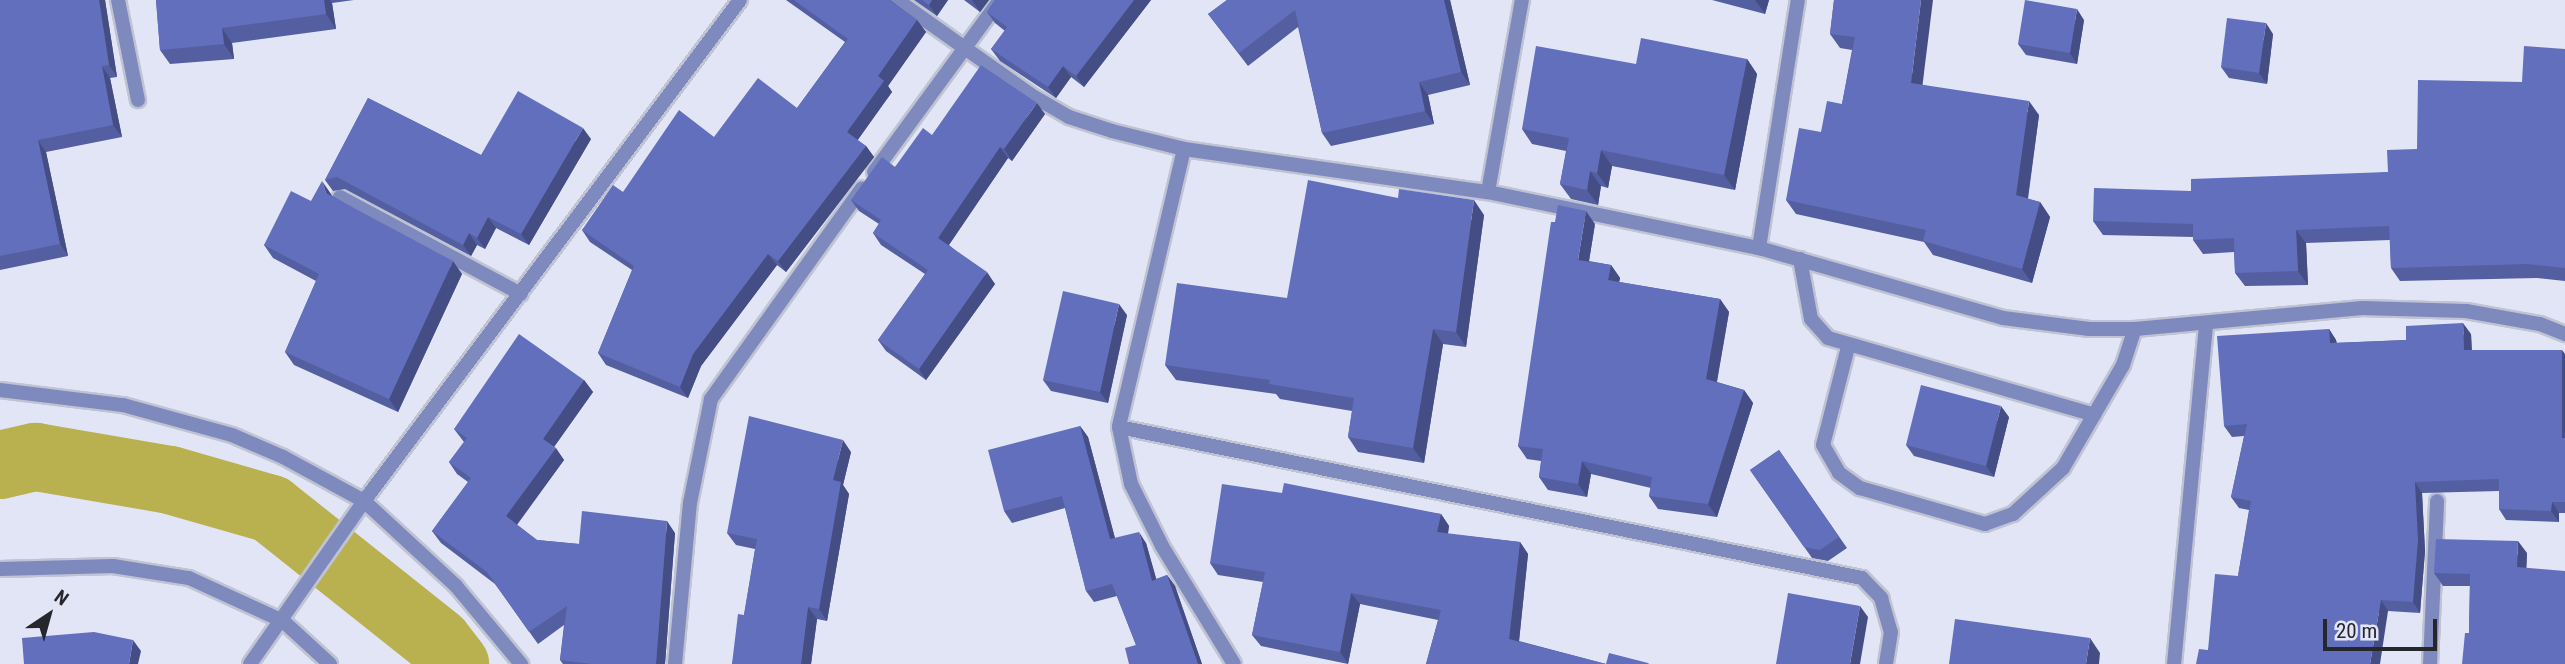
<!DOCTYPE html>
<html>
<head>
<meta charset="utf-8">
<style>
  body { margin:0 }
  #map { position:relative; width:2565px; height:664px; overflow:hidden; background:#e1e5f6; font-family:"Roboto Condensed",sans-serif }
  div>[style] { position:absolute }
  .river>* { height:68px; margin:-34px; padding:0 34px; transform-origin:34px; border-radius:34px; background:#b9b14f }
  .roads { filter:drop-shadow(2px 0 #bfc3d2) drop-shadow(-2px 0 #bfc3d2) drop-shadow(0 2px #bfc3d2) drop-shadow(0 -2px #bfc3d2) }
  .lane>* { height:14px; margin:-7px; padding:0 7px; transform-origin:7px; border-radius:7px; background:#7e89be }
  .street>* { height:14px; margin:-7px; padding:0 7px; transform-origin:7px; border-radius:7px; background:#7e89be }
  .wall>* { inset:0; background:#545fa2 }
  .shaded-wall>* { inset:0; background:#454e84 }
  .building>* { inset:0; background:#626fbc }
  span { translate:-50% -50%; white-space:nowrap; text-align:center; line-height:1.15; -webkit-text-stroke:5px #e1e5f6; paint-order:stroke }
  .north { position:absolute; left:14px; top:580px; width:70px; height:70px; -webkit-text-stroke:5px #e1e5f6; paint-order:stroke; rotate:36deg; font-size:19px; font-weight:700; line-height:28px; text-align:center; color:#26272d }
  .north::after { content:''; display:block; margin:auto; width:24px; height:32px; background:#26272d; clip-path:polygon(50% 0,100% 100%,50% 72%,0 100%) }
  .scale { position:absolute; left:2323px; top:619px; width:114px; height:32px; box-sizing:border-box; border:4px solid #26272d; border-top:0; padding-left:9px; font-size:21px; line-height:24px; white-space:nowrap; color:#26272d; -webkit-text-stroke:5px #e1e5f6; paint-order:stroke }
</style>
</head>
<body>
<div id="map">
  <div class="river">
    <div style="left:0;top:465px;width:37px;rotate:-13deg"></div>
    <div style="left:36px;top:457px;width:136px;rotate:9.7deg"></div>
    <div style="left:170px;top:480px;width:105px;rotate:16deg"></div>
    <div style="left:271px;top:509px;width:213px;rotate:38.5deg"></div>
    <div style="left:438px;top:642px;width:28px;rotate:52deg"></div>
  </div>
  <div class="roads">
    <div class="lane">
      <div style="left:1800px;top:259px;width:61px;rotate:79.6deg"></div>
      <div style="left:1811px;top:319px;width:25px;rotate:48deg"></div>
      <div style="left:1828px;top:338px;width:277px;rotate:16.1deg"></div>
      <div style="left:1848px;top:347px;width:101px;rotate:104.3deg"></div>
      <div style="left:1823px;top:445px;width:32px;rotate:60deg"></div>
      <div style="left:1839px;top:473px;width:26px;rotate:36deg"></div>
      <div style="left:1860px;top:488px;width:130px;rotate:16.1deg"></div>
      <div style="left:1985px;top:524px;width:30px;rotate:-20deg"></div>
      <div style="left:2013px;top:514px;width:68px;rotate:-42.6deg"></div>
      <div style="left:2063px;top:468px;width:119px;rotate:-59.8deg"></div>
      <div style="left:2123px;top:365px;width:38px;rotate:-72deg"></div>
    </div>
    <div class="street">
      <div style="left:118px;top:0;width:102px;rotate:78.7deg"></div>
      <div style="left:897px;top:0;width:164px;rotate:35.3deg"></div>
      <div style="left:1031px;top:95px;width:44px;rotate:30.1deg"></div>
      <div style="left:1069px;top:117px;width:45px;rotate:18deg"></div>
      <div style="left:1112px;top:131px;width:74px;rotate:14deg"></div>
      <div style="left:1184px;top:149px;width:307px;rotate:8.1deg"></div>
      <div style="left:1488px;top:192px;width:277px;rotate:11.7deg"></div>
      <div style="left:1759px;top:248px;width:254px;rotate:16deg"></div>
      <div style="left:2003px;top:318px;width:87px;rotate:7.3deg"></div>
      <div style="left:2089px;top:329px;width:46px"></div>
      <div style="left:2135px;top:329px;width:228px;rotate:-5.3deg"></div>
      <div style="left:2362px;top:308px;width:104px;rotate:1.7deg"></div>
      <div style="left:2466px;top:311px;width:75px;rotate:10deg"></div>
      <div style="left:2540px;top:324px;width:27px;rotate:22deg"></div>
      <div style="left:1184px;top:149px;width:285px;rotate:103.2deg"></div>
      <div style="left:1119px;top:427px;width:58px;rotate:78.1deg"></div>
      <div style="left:1131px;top:484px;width:69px;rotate:63.4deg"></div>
      <div style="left:1162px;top:546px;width:138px;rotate:58.6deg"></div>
      <div style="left:874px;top:172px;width:213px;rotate:-53.8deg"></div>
      <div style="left:1488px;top:192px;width:195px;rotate:-80deg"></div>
      <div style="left:340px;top:197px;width:205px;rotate:28.2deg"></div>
      <div style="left:1759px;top:248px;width:251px;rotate:-81.1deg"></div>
      <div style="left:0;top:390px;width:124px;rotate:7deg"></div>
      <div style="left:123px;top:405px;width:113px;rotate:15.4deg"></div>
      <div style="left:232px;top:435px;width:56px;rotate:23.3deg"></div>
      <div style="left:283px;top:457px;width:92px;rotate:28.5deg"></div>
      <div style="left:364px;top:501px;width:125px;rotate:42.7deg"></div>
      <div style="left:456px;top:586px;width:102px;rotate:50.2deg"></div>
      <div style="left:1119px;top:427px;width:758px;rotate:11.49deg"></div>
      <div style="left:1862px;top:578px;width:28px;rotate:46deg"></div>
      <div style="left:1881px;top:598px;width:35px;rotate:74deg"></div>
      <div style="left:1891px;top:632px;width:32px;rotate:99deg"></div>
      <div style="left:0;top:569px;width:113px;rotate:-1.5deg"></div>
      <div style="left:113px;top:566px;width:77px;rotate:9deg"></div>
      <div style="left:189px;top:578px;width:103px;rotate:24.6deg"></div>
      <div style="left:283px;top:621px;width:64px;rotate:42.5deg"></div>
      <div style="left:250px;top:664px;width:199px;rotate:-55deg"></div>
      <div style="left:364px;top:501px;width:626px;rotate:-53.11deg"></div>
      <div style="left:675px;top:664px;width:162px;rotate:-84.7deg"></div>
      <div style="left:690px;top:503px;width:106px;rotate:-78.6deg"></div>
      <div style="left:711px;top:399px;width:259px;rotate:-54.4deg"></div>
      <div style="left:2174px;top:664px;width:342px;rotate:-84.6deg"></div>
      <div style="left:2430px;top:664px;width:163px;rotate:-87.5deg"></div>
    </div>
  </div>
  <div class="wall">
    <div style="clip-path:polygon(0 0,105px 0,117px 77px,110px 78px,122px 137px,46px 152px,68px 256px,0 270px)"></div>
    <div style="clip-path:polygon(156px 0,354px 0,332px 3px,336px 29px,232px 43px,234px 59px,170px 64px,160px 50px)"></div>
    <div style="clip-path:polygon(786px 0,890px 0,917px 20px,926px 32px,888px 86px,892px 92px,857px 140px,866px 146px,874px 157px,786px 272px,777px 265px,701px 366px,688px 398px,606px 365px,598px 353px,632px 270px,590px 242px,582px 230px,623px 192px,714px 137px,797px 108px,845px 42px)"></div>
    <div style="clip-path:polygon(914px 0,948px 0,937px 16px)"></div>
    <div style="clip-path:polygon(964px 0,989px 0,980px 12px)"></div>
    <div style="clip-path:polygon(995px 0,1151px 0,1084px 87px,1071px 77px,1056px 98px,1000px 61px,991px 49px,1005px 31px,995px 23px,987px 12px)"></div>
    <div style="clip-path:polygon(1227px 0,1450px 0,1470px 85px,1428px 95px,1434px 124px,1331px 146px,1322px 133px,1298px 27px,1248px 66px,1208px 14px)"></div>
    <div style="clip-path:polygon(1712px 0,1769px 0,1765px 14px)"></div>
    <div style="clip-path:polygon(1834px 0,1923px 85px,2039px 115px,2028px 199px,2040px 202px,2050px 217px,2032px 283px,1933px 255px,1924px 242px,1796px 214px,1786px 200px,1821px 132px,1842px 104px,1852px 50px,1840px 48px,1830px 34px)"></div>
    <div style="clip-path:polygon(2084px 20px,2077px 64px,2026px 55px,2018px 44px)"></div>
    <div style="clip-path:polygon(2273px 34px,2267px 84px,2229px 78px,2221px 67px)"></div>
    <div style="clip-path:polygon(2565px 49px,2565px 281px,2537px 278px,2400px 281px,2391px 268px,2390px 240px,2306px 243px,2308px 285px,2245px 286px,2235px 273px,2234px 252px,2203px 254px,2193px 240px,2193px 237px,2103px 235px,2093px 221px,2191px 191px,2388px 172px,2417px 149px,2522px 82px)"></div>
    <div style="clip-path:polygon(1747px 59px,1757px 74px,1735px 190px,1612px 166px,1608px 188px,1601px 186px,1598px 205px,1571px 199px,1560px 184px,1566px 151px,1532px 144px,1522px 129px,1636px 64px)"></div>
    <div style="clip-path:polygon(368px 98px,481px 155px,591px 139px,529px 245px,496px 228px,485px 249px,477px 245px,471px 256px,345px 189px,333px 191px,325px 180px)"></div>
    <div style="clip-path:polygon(1045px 114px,1012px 161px,1008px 158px,949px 245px,995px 284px,926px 380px,886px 351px,878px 340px,925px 274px,881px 245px,873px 233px,879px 224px,859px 211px,851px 200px,895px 167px,932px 135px)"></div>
    <div style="clip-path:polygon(331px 195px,462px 274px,398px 412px,294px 365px,285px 352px,316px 281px,273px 258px,264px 245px,311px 201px)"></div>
    <div style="clip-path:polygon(1484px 215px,1466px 347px,1443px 344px,1424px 463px,1358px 452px,1348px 437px,1352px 411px,1280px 399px,1276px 394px,1176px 380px,1165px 365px,1287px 298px)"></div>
    <div style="clip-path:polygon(1595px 224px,1589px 261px,1611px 265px,1620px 278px,1619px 282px,1720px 299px,1729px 312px,1717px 382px,1744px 390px,1753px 403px,1717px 517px,1658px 509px,1649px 496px,1651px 488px,1591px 474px,1587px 497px,1548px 490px,1539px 477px,1541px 461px,1527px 459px,1518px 446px)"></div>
    <div style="clip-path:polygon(1127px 315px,1108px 403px,1051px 391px,1043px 380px)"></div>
    <div style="clip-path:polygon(2329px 329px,2336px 340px,2337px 343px,2406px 340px,2471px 334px,2472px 350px,2565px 354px,2565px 513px,2559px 513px,2559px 522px,2506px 520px,2499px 509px,2499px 491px,2422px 493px,2425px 551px,2420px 613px,2388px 611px,2208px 650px,2238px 576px,2249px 510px,2239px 508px,2231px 497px,2244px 436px,2232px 437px,2224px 426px)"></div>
    <div style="clip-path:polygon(584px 380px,593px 392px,554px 447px,564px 460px,517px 525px,537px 540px,579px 544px,675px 533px,665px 664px,563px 664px,560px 660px,564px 625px,538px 644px,495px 584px,441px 543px,432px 531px,468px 482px,457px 474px,449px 462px,464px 442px,454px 429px)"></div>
    <div style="clip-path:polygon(2009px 417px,1994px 477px,1914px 456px,1906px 445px)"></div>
    <div style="clip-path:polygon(1080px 426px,1088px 437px,1115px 538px,1146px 543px,1156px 579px,1167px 575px,1175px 586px,1202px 664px,1129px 664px,1136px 645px,1117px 596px,1094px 602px,1086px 591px,1065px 508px,1012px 523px,1004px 511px)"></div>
    <div style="clip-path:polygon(1779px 450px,1847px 548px,1828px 561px,1812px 558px,1750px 470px)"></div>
    <div style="clip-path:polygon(851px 452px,843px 485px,849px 494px,827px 621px,817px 619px,811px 664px,732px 664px,744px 615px,755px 549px,736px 545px,727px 533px)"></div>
    <div style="clip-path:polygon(1282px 493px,1441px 514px,1449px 526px,1448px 534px,1520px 542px,1528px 554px,1519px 641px,1606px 664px,1648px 663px,1649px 664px,1426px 664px,1438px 620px,1360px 604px,1348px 664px,1261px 646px,1252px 635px,1263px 582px,1218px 575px,1210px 563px)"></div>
    <div style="clip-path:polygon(2527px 553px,2526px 568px,2469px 633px,2470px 586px,2443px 586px,2434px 573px)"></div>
  </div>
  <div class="shaded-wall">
    <div style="clip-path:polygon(99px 0,105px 0,117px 77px,109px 65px)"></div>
    <div style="clip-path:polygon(324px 0,330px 0,332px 3px,336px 29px,326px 14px)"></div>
    <div style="clip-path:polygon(932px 0,948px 0,937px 16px,929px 5px)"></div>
    <div style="clip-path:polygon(972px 0,989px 0,980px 12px)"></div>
    <div style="clip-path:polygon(1134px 0,1151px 0,1084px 87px,1076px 76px)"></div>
    <div style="clip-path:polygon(1444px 0,1450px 0,1470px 85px,1461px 72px)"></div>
    <div style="clip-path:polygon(1755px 0,1769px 0,1765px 14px)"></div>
    <div style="clip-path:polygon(1921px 0,1933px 0,1921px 97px,1911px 83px)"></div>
    <div style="clip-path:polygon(2077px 9px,2084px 20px,2077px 64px,2070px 53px)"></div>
    <div style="clip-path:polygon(917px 20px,926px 32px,888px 86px,892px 92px,855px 144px,847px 132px,878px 76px)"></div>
    <div style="clip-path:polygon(2266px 23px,2273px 34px,2267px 84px,2259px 73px)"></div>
    <div style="clip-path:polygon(222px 28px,232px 43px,234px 59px,224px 44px)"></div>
    <div style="clip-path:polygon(1747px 59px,1757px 74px,1735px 190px,1724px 175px)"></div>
    <div style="clip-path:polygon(102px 66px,110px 78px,122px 137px,113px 125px)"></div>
    <div style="clip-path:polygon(1063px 66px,1071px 77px,1056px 98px,1048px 87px)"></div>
    <div style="clip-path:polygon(1419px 82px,1428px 95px,1434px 124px,1425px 111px)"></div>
    <div style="clip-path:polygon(2029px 101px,2039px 115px,2026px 210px,2016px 195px)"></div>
    <div style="clip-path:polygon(1037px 103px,1045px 114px,1012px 161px,1004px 149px)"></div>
    <div style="clip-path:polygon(583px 128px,591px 139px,529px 245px,521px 234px)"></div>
    <div style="clip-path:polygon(38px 140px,46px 152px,68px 256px,60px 244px)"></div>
    <div style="clip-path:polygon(866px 146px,874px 157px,786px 272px,778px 261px)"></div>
    <div style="clip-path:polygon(1000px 147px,1008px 158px,946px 249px,938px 238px)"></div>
    <div style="clip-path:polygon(1601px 150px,1612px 166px,1608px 188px,1597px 173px)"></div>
    <div style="clip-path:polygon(1590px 171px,1601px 186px,1598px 205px,1587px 190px)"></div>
    <div style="clip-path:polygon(322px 181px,331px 194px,335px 205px,326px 193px)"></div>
    <div style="clip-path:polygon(1474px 200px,1484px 215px,1466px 347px,1456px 332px)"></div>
    <div style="clip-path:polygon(2040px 202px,2050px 217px,2032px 283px,2022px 269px)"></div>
    <div style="clip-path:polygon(1586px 211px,1595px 224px,1587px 273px,1578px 260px)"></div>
    <div style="clip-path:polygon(488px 217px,496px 228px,485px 249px,477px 238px)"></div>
    <div style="clip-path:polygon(2296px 230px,2306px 243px,2308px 285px,2298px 271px)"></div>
    <div style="clip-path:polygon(469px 233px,477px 245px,471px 256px,463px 245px)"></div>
    <div style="clip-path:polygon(768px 254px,777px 265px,701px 366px,688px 398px,680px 387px,693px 354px)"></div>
    <div style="clip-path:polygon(453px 261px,462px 274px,398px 412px,389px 399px)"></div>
    <div style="clip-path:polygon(1611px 265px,1620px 278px,1617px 293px,1608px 280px)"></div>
    <div style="clip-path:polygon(987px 272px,995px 284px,926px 380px,919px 369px)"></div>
    <div style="clip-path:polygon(1720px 299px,1729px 312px,1715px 391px,1706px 379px)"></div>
    <div style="clip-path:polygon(1119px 304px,1127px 315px,1108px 403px,1100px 392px)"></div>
    <div style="clip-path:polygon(2463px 323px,2471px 334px,2472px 361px,2464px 350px)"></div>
    <div style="clip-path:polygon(1433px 329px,1443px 344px,1424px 463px,1413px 448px)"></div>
    <div style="clip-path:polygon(2329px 329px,2336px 340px,2337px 354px,2330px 343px)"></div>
    <div style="clip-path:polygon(2562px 350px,2565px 354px,2565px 443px,2562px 438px)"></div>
    <div style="clip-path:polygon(584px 380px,593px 392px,551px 451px,543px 439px)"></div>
    <div style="clip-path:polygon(1744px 390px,1753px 403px,1717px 517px,1708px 504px)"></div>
    <div style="clip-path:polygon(2001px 406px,2009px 417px,1994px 477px,1986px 466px)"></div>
    <div style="clip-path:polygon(1080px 426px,1088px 437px,1118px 550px,1110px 539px)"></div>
    <div style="clip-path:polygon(843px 440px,851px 452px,843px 485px,849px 494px,827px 621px,819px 609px,833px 480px)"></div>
    <div style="clip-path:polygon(556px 448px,564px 460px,514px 528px,506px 516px)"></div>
    <div style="clip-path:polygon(1582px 461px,1591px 474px,1587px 497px,1578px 484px)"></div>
    <div style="clip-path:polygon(2415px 482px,2422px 493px,2425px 551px,2420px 613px,2413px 602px)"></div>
    <div style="clip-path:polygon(2552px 502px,2559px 513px,2559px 522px,2551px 511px)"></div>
    <div style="clip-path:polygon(1441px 514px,1449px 526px,1446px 544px,1437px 532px)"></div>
    <div style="clip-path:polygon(667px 521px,675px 533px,665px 664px,656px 664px)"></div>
    <div style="clip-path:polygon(1139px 532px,1146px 543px,1160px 592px,1152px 581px)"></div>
    <div style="clip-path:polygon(2518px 541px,2527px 553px,2526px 580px,2517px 567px)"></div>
    <div style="clip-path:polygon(1520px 542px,1528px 554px,1518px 651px,1509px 639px)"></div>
    <div style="clip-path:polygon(1167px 575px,1175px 586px,1202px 664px,1198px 664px)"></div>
    <div style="clip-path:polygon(1351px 593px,1360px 604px,1348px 664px,1340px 652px)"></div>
    <div style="clip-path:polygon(2381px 600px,2388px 611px,2380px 664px,2370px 664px)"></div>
    <div style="clip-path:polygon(1860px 606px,1868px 617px,1860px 664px,1850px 664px)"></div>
    <div style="clip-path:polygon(808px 607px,817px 619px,811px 664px,801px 664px)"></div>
    <div style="clip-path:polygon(2090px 638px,2100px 653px,2099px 664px,2086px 664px)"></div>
    <div style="clip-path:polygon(133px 640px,141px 651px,138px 664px,129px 664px)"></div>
  </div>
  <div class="building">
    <div style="clip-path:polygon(0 0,99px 0,109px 65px,102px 66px,113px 125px,38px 140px,60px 244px,0 256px)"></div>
    <div style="clip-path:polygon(156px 0,324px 0,326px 14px,222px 28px,224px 44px,160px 50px)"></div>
    <div style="clip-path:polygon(794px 0,889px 0,917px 20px,878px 76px,884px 81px,847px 132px,866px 146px,778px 261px,768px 254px,693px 354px,680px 387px,598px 353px,634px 266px,582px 230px,613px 185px,623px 192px,679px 110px,714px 137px,758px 78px,797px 108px,848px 39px)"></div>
    <div style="clip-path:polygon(922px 0,932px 0,929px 5px)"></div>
    <div style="clip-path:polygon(995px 0,1134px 0,1076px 76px,1063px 66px,1048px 87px,991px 49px,1007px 27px,987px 12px)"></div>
    <div style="clip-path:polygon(1227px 0,1444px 0,1461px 72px,1419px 82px,1425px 111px,1322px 133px,1295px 10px,1239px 53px,1208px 14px)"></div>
    <div style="clip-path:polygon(1834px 0,1921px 0,1911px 83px,2029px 101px,2016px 195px,2040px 202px,2022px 269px,1923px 241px,1926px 230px,1786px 200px,1799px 128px,1821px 132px,1827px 101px,1842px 104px,1855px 37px,1830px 34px)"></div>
    <div style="clip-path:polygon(2025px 0,2077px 9px,2070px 53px,2018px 44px)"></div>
    <div style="clip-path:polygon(2227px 18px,2266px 23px,2259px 73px,2221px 67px)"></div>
    <div style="clip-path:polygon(1641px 38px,1747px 59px,1724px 175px,1601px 150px,1597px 173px,1590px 171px,1587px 190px,1560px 184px,1569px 138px,1522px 129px,1536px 46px,1636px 64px)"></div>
    <div style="clip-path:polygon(2524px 46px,2565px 49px,2565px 268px,2527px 264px,2391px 268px,2389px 226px,2296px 230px,2298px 271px,2235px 273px,2234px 238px,2193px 240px,2193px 224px,2093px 221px,2094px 188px,2191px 191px,2191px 179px,2388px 172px,2387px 150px,2417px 149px,2418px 80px,2522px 82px)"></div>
    <div style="clip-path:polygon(981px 65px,1037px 103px,1004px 149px,1000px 147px,938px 238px,987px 272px,919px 369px,878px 340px,928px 270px,873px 233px,881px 220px,851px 200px,882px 157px,895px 167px,923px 128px,932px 135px)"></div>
    <div style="clip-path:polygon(518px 91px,583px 128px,521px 234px,488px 217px,477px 238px,469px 233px,463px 245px,337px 177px,325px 180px,368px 98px,481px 155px)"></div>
    <div style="clip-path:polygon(1308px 180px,1398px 198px,1399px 189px,1474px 200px,1456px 332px,1433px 329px,1413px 448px,1348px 437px,1354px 398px,1269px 384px,1270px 380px,1165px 365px,1177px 283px,1287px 298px)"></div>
    <div style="clip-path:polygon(322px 181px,326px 193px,453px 261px,389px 399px,285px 352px,319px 274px,264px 245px,291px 191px,311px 201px)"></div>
    <div style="clip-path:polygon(1558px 205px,1586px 211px,1578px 260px,1611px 265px,1608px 280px,1720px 299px,1706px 379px,1744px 390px,1708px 504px,1649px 496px,1652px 477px,1582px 461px,1578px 484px,1539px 477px,1543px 449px,1518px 446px,1551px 222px,1555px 222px)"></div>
    <div style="clip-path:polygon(1063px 291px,1119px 304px,1100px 392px,1043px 380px)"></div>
    <div style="clip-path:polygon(2463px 323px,2464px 350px,2562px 350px,2562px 438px,2565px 438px,2565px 502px,2552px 502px,2551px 511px,2499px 509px,2499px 479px,2415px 482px,2418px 540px,2413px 602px,2381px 600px,2370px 664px,2196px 664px,2199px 649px,2208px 650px,2215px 574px,2238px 576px,2251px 501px,2231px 497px,2247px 424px,2224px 426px,2217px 336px,2329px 329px,2330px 343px,2406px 340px,2406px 326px)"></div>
    <div style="clip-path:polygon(519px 334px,584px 380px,543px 439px,556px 448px,506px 516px,537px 540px,579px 544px,582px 511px,667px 521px,656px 664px,592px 664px,560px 660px,567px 606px,529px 632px,487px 572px,432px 531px,471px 478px,449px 462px,467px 438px,454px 429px)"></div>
    <div style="clip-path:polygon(1921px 385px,2001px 406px,1986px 466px,1906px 445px)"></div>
    <div style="clip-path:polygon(749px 416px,843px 440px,833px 480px,841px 482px,819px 609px,808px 607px,801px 664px,732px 664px,738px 614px,744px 615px,757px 539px,727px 533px)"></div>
    <div style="clip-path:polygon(1080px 426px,1110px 539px,1139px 532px,1152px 581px,1167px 575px,1198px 664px,1129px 664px,1125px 648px,1136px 645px,1112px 584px,1086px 591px,1062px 496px,1004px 511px,988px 450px)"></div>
    <div style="clip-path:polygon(1779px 450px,1839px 537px,1820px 550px,1804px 547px,1750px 470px)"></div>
    <div style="clip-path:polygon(1284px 483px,1441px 514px,1437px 532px,1520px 542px,1509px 639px,1606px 664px,1609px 653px,1648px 663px,1648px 664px,1426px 664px,1441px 610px,1351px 593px,1340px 652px,1252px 635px,1265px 572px,1210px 563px,1222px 484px,1282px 493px)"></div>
    <div style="clip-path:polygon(2436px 539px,2518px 541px,2517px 567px,2565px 571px,2565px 664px,2462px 664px,2465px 633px,2469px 633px,2470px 574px,2434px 573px)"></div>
    <div style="clip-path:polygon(1788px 593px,1860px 606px,1850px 664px,1776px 664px)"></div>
    <div style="clip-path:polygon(1955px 619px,2090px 638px,2086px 664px,1949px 664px)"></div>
    <div style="clip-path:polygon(94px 632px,133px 640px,129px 664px,24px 664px,22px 638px)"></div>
  </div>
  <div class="north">N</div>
  <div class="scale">20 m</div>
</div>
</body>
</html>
